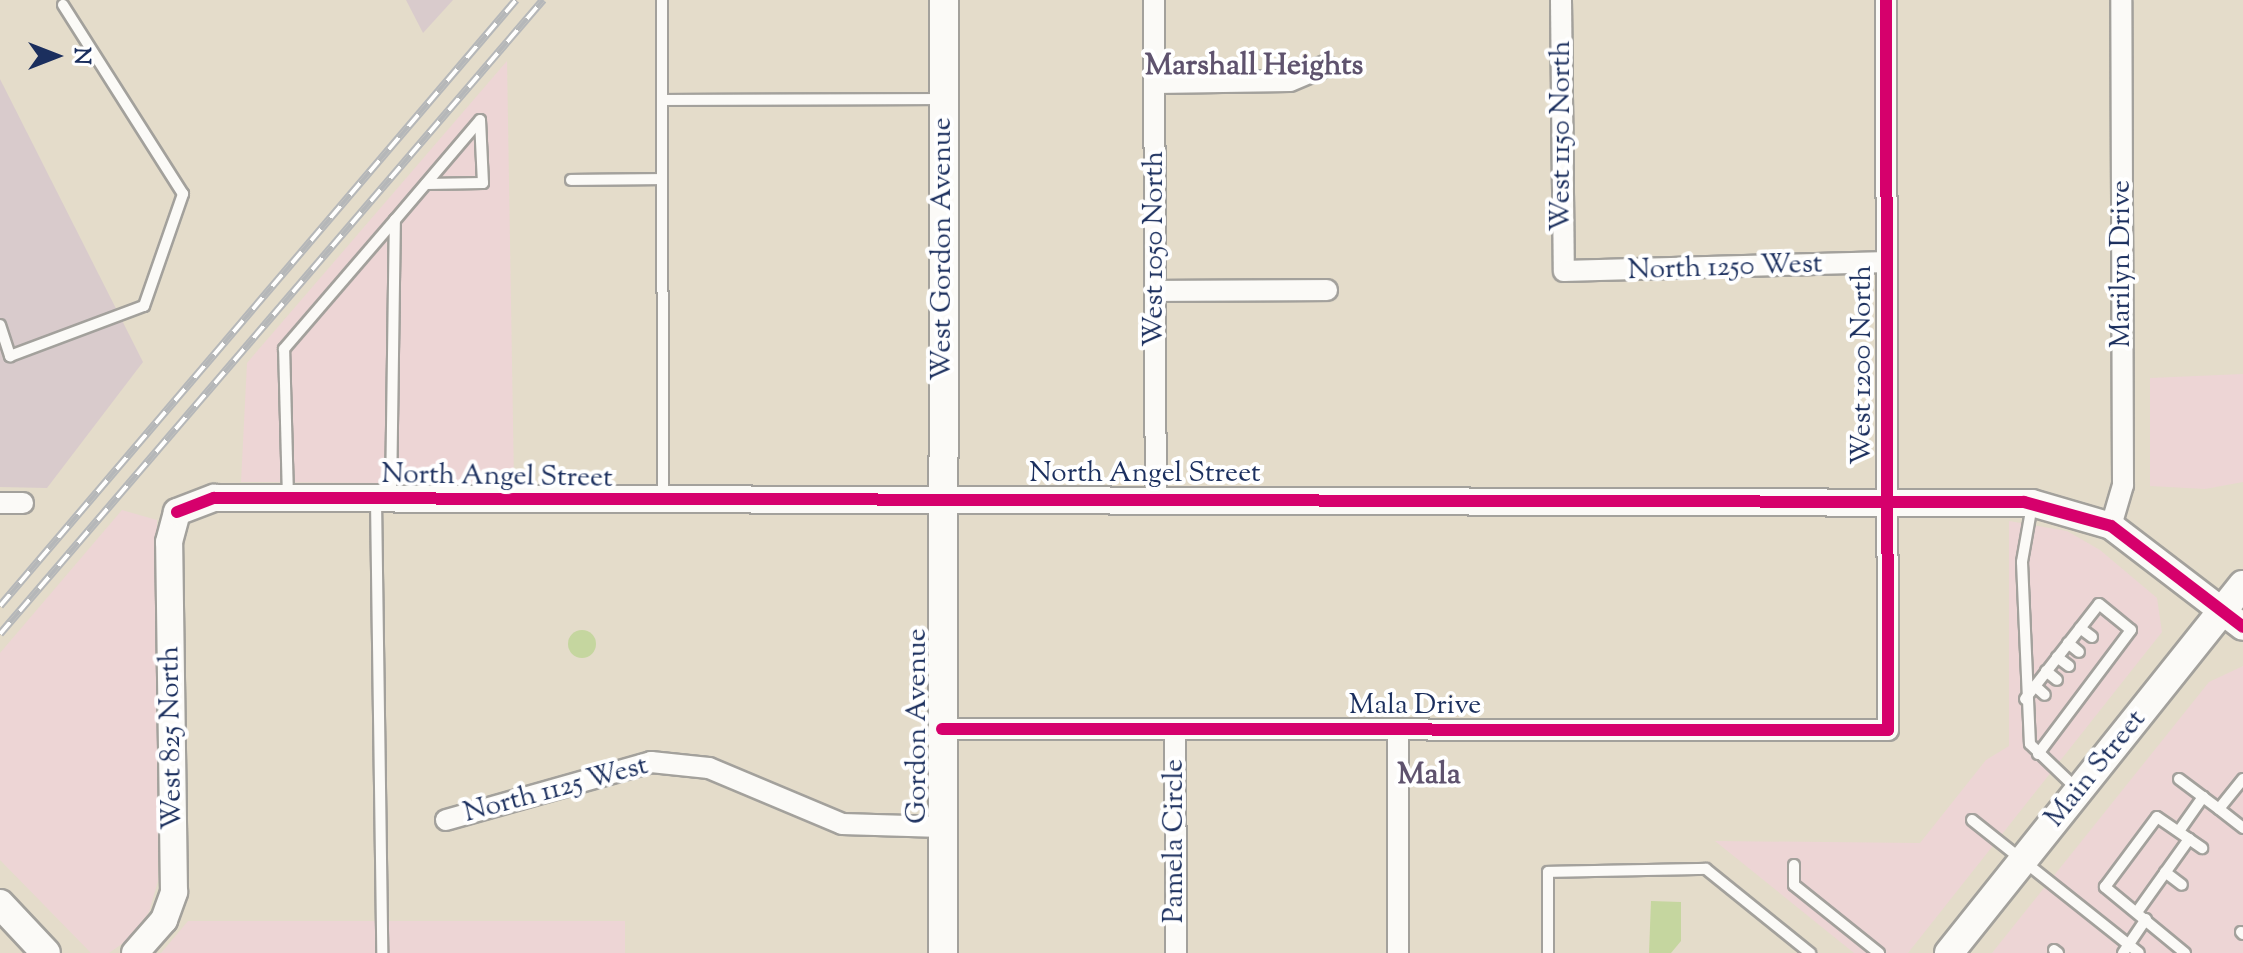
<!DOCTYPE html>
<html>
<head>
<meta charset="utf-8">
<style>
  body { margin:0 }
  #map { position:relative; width:2243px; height:953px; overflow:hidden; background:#e4dcca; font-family:"Sorts Mill Goudy",serif }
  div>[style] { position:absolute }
  .built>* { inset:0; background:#edd5d5 }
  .industrial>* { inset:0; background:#d9cbcc }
  .green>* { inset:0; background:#c5d69f }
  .round { border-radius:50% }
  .roads { filter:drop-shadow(2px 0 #a3a19c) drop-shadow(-2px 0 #a3a19c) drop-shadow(0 2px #a3a19c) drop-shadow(0 -2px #a3a19c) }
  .service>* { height:10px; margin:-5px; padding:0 5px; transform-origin:5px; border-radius:5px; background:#fbfaf7 }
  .minor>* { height:20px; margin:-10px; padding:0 10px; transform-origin:10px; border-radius:10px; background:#fbfaf7 }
  .tertiary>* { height:26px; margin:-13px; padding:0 13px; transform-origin:13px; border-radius:13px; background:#fbfaf7 }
  .secondary>* { height:28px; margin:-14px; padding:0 14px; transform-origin:14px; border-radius:14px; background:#fbfaf7 }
  .rail>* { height:8px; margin-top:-4px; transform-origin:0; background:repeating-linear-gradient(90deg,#fff 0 15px,#b5b7b9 0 30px); box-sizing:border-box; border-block:2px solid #b5b7b9 }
  .cycleway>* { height:12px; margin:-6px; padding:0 6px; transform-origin:6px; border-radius:6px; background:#d6006c }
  span { translate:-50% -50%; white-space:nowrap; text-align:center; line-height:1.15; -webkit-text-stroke:8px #fff; paint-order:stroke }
  .street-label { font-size:28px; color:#1b2f5e }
  .neighbourhood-label { font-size:30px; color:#5f536e; font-weight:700 }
  .north { position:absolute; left:16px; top:16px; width:80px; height:80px; -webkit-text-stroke:6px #fff; paint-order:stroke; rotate:90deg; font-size:22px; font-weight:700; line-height:32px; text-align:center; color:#1b2f5e }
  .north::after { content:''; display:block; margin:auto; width:28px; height:36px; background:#1b2f5e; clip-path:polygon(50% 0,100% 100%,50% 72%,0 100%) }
</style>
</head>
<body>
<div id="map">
  <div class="built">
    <div style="clip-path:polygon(507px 61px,514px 484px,241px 482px,247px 363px)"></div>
    <div style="clip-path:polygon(2243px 374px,2243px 482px,2205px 489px,2150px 486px,2150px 378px)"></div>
    <div style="clip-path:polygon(122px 510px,157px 520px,158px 881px,149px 912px,129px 939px,109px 953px,91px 953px,0 860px,0 653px)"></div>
    <div style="clip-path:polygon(2009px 521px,2067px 531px,2100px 550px,2157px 598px,2162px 632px,1908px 953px,1854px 953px,1715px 841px,1920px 843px,1986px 760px,2009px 746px)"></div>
    <div style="clip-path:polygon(2243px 666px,2243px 953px,1992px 953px,2209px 682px)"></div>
    <div style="clip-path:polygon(188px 921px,625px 921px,625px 953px,161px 953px)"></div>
  </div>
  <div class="industrial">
    <div style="clip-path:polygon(406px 0,453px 0,423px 33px)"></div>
    <div style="clip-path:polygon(0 79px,143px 362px,47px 488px,0 487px)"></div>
  </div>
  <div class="green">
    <div class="round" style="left:568px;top:630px;width:28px;height:28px"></div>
    <div style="clip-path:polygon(1651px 901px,1681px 902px,1681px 941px,1671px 953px,1649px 953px)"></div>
  </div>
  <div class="roads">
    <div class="service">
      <div style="left:662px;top:0;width:497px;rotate:89.9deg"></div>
      <div style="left:663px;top:100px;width:279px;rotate:-0.2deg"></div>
      <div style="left:571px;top:180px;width:91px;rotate:-0.6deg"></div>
      <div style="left:0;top:325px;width:33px;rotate:72deg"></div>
      <div style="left:10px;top:356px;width:143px;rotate:-20.5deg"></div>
      <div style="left:144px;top:306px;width:119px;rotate:-70.8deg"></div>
      <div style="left:183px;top:194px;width:224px;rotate:-122.4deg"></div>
      <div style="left:288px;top:498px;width:149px;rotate:-91.5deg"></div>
      <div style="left:284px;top:349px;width:170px;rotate:-49.3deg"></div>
      <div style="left:395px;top:220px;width:131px;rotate:-49.6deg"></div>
      <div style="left:480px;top:120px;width:63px;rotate:87.3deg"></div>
      <div style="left:483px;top:183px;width:57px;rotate:179deg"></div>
      <div style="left:391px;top:498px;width:278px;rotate:-89.2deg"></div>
      <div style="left:376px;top:500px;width:453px;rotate:89.2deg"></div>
      <div style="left:2032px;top:505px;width:58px;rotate:100deg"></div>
      <div style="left:2022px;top:562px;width:182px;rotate:87.5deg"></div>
      <div style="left:2030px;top:744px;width:66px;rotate:43.8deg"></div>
      <div style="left:2080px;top:628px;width:15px;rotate:37deg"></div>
      <div style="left:2068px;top:643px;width:14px;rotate:39deg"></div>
      <div style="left:2057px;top:657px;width:15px;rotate:37deg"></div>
      <div style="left:2046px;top:671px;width:14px;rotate:39deg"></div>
      <div style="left:2035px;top:686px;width:13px;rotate:42deg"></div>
      <div style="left:2025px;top:699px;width:120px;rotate:-52.1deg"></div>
      <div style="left:2099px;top:604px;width:41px;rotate:39.1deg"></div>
      <div style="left:2131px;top:630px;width:155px;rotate:126.9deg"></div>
      <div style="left:2179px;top:779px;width:50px;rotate:36.9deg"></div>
      <div style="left:2243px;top:779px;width:38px;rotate:129deg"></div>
      <div style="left:2219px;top:809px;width:31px;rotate:38deg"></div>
      <div style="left:1972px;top:820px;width:213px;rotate:38.5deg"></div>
      <div style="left:2179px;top:831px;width:42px;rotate:-54.8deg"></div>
      <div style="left:1794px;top:865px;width:20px;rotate:90deg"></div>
      <div style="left:1794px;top:885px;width:109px;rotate:38.7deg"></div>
      <div style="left:2165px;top:872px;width:21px;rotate:37deg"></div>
      <div style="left:2137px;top:912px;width:90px;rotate:-54.5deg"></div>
      <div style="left:2241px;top:932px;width:3px;rotate:45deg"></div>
      <div style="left:2054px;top:950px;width:5px;rotate:37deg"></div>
      <div style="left:1548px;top:953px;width:81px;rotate:-90deg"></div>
      <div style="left:1548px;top:872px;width:158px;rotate:-1.1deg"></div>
      <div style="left:1706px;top:869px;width:134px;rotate:38.9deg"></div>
      <div style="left:2123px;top:953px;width:41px;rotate:-55.9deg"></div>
      <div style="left:2185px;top:953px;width:104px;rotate:-140.5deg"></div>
      <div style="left:2105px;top:887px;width:87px;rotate:-53.4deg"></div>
      <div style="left:2157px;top:817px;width:55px;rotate:34.6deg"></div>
    </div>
    <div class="minor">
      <div style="left:1154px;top:0;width:498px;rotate:89.8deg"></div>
      <div style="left:1561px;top:0;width:271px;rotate:89.4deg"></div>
      <div style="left:1564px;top:271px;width:323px;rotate:-1.6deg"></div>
      <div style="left:1156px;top:83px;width:134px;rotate:-0.9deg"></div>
      <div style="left:1290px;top:81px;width:39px;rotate:-23deg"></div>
      <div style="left:1155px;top:291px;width:172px;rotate:-0.3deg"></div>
      <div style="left:0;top:503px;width:23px"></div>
      <div style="left:2111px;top:526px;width:43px;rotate:-73.7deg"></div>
      <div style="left:2123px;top:485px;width:485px;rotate:-90.2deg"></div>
      <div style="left:942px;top:729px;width:946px;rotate:0.06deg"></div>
      <div style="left:1888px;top:730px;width:730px;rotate:-90.16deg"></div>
      <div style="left:1175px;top:729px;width:224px;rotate:89.7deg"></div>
      <div style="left:1398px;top:730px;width:223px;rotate:90deg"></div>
      <div style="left:446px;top:820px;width:213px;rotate:-15.8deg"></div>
      <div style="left:651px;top:762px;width:58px;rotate:5.9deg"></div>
      <div style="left:709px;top:768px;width:144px;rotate:22.8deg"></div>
      <div style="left:842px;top:824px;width:100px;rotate:1.7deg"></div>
    </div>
    <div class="tertiary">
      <div style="left:135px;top:953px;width:44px;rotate:-48.7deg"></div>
      <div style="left:164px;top:920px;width:30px;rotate:-70deg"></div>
      <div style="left:174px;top:892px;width:350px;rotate:-90.8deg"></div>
      <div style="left:169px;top:542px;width:31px;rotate:-75deg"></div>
      <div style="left:177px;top:512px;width:40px;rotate:-21deg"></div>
      <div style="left:214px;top:498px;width:1818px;rotate:0.16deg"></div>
      <div style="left:2032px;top:503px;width:82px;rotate:16.2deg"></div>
      <div style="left:2111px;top:526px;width:166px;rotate:37.4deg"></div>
    </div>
    <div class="secondary">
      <div style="left:0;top:904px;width:67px;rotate:46.8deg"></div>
      <div style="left:943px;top:953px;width:953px;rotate:-89.94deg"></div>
      <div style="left:1949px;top:953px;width:471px;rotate:-51.4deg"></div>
    </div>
  </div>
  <div class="rail">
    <div style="left:0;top:606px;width:796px;rotate:-49.59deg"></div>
    <div style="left:0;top:634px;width:835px;rotate:-49.42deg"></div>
  </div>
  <div class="cycleway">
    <div style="left:177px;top:512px;width:40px;rotate:-21deg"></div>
    <div style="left:214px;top:498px;width:1810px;rotate:0.13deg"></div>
    <div style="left:2024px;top:502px;width:90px;rotate:15.4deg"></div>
    <div style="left:2111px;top:526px;width:166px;rotate:37.4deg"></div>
    <div style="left:942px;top:729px;width:946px;rotate:0.06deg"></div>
    <div style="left:1888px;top:730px;width:730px;rotate:-90.16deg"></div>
  </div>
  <div class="street-label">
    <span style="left:1562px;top:136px;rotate:-90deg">West 1150 North</span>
    <span style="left:943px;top:249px;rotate:-90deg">West Gordon Avenue</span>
    <span style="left:1155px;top:249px;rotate:-90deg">West 1050 North</span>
    <span style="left:2122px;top:264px;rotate:-90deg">Marilyn Drive</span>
    <span style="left:1725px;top:268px;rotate:-2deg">North 1250 West</span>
    <span style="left:1863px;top:365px;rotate:-90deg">West 1200 North</span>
    <span style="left:1145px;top:474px">North Angel Street</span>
    <span style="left:497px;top:477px;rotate:1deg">North Angel Street</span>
    <span style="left:1415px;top:706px">Mala Drive</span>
    <span style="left:918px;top:726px;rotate:-90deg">Gordon Avenue</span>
    <span style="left:172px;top:738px;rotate:-91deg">West 825 North</span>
    <span style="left:2096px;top:769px;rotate:-51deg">Main Street</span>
    <span style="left:556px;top:790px;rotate:-15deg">North 1125 West</span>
    <span style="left:1175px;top:841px;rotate:-90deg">Pamela Circle</span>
  </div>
  <div class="neighbourhood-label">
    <span style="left:1254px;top:67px">Marshall Heights</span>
    <span style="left:1429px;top:776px">Mala</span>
  </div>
  <div class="north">N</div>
</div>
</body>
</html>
